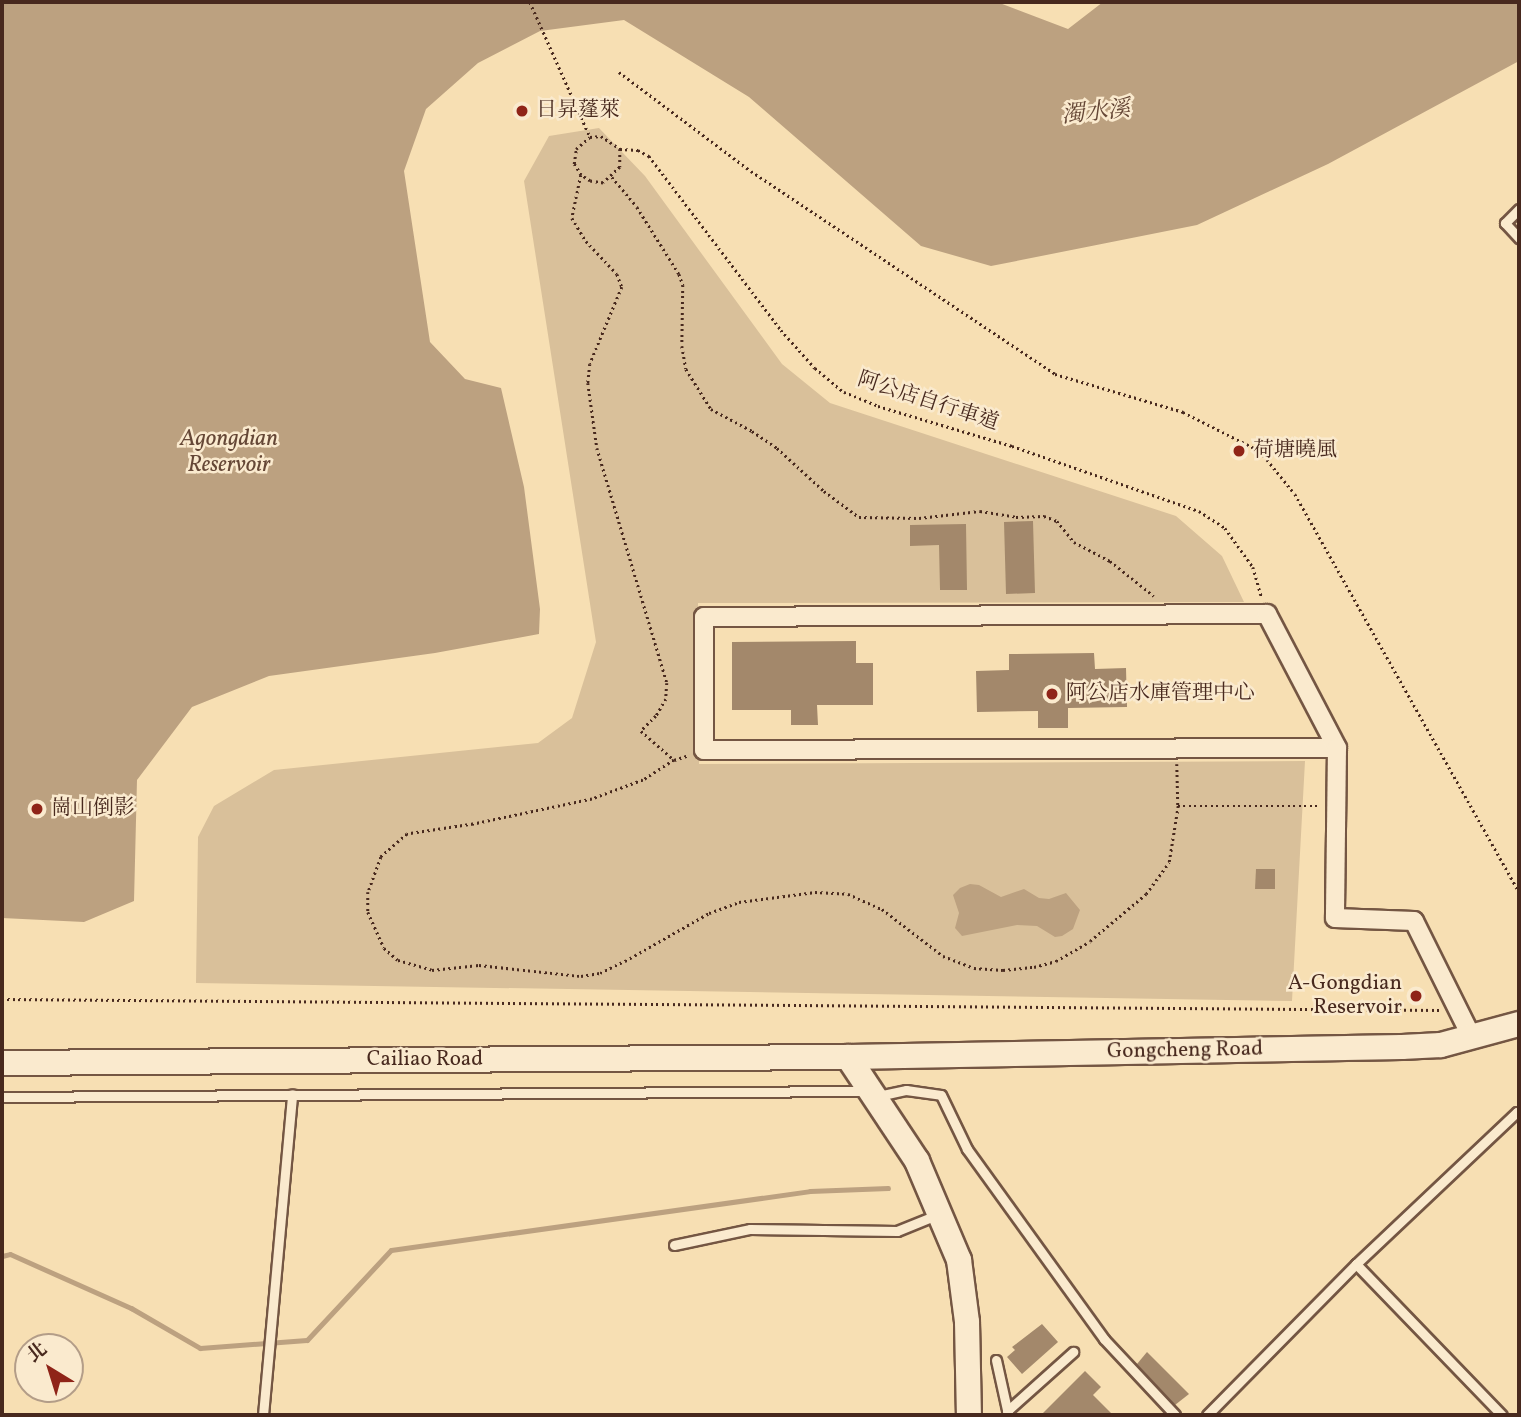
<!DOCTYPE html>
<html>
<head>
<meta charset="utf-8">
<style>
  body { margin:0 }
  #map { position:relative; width:1521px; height:1417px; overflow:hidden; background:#f7dfb3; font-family:Vollkorn,"Noto Serif TC",serif }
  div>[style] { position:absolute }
  .green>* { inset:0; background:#d9c09a }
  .water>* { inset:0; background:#bca180 }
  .stream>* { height:5px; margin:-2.5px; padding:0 2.5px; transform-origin:2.5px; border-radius:2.5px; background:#bca180 }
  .building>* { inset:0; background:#a3886b }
  .path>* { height:2.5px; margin-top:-1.25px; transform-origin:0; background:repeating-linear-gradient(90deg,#48291e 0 2px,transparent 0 5.5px) }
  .roads { filter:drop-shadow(2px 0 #745643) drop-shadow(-2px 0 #745643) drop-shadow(0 2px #745643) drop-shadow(0 -2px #745643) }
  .lane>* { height:9px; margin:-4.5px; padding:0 4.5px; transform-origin:4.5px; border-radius:4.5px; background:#faeace }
  .street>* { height:18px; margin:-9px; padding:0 9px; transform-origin:9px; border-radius:9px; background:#faeace }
  .secondary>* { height:24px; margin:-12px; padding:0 12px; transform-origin:12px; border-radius:12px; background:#faeace }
  .dots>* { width:19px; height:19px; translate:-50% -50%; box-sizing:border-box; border:4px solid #faeace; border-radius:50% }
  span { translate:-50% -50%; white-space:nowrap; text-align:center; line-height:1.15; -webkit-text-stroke:5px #faeace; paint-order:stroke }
  .poi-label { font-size:21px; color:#48291e }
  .left { translate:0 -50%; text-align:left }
  .right { translate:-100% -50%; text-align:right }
  .street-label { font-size:21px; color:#48291e }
  .water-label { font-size:23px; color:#654736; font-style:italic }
  .frame { position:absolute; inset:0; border:4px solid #48291e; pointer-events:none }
  .north { position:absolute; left:14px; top:1333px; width:70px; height:70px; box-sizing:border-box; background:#faeace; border:2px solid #b39d88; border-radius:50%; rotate:322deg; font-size:19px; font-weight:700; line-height:28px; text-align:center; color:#48291e }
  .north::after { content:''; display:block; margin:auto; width:24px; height:32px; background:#8f2418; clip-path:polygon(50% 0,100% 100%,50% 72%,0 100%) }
</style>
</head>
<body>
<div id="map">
  <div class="green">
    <div style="clip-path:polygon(599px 128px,645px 176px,782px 364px,830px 403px,1176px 516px,1222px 556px,1244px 602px,698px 603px,699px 764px,1305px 761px,1292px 1001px,196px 983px,198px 837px,214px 806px,274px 770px,538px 743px,572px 718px,596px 642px,524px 181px,549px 136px)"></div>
  </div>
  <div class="water">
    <div style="clip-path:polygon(2px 2px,997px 2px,1068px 29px,1103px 2px,1519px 2px,1519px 61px,1328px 164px,1197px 225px,991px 266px,921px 246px,749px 97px,624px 20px,540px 31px,478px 63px,426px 109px,404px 171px,430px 342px,465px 379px,501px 388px,524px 487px,540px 609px,539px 634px,435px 653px,269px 676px,192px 707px,137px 780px,134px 901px,84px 922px,2px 918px)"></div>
    <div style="clip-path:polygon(970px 884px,979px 885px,1001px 897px,1024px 889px,1039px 898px,1049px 899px,1066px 893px,1080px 910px,1073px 929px,1062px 936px,1055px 937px,1037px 926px,1017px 925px,962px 936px,955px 928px,959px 913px,953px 895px,960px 888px)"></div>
  </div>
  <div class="stream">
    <div style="left:2px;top:1256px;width:8px;rotate:-14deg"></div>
    <div style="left:10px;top:1254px;width:133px;rotate:24.1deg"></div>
    <div style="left:131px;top:1308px;width:80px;rotate:30.1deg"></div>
    <div style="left:200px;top:1348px;width:107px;rotate:-4.3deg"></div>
    <div style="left:307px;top:1340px;width:123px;rotate:-47deg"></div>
    <div style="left:391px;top:1250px;width:423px;rotate:-8deg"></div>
    <div style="left:810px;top:1191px;width:78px;rotate:-2.2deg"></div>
  </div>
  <div class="building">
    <div style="clip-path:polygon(1033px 521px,1035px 593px,1006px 594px,1004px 522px)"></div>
    <div style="clip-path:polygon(966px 524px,967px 590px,940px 590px,939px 545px,910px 546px,910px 525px)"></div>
    <div style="clip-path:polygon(856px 641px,856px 663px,873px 663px,873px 705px,817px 705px,818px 725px,791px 725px,791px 710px,732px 710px,732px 642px)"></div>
    <div style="clip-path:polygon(1094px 653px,1095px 669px,1126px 668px,1127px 707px,1068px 708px,1068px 728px,1038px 728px,1038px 711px,977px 712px,976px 671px,1009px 670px,1009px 654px)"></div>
    <div style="clip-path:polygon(1256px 869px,1275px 869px,1275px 889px,1255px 889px)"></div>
    <div style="clip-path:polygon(1042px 1324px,1058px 1342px,1022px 1374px,1007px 1357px,1015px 1350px,1012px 1347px)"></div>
    <div style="clip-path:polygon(1147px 1352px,1189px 1394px,1175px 1405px,1137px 1364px)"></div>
    <div style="clip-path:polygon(1085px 1371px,1101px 1387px,1093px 1395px,1113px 1415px,1041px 1415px)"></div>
  </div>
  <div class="path">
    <div style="left:530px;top:2px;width:148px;rotate:66deg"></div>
    <div style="left:619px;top:72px;width:165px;rotate:36.9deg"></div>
    <div style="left:751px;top:171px;width:366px;rotate:33.7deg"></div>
    <div style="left:1055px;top:374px;width:134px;rotate:16.5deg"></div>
    <div style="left:1183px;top:412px;width:86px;rotate:26.9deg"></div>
    <div style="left:1260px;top:451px;width:55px;rotate:50.9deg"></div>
    <div style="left:1295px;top:494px;width:456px;rotate:60.6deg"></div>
    <div style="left:620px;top:149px;width:18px;rotate:90deg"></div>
    <div style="left:620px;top:167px;width:23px;rotate:137deg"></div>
    <div style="left:603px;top:183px;width:13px;rotate:-171deg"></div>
    <div style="left:590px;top:181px;width:11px;rotate:-146deg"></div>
    <div style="left:581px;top:175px;width:13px;rotate:-122deg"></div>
    <div style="left:574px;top:164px;width:15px;rotate:-82deg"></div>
    <div style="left:576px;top:149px;width:18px;rotate:-41deg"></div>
    <div style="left:590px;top:137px;width:11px;rotate:-5deg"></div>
    <div style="left:601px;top:136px;width:23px;rotate:34deg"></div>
    <div style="left:620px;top:149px;width:18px;rotate:3deg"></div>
    <div style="left:638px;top:150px;width:13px;rotate:29deg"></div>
    <div style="left:649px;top:156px;width:218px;rotate:52.8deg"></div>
    <div style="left:781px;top:330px;width:51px;rotate:48.2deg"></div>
    <div style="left:815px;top:368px;width:38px;rotate:40deg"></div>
    <div style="left:844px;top:392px;width:37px;rotate:22deg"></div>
    <div style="left:878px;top:406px;width:140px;rotate:16.6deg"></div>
    <div style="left:1012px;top:446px;width:198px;rotate:19.2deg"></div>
    <div style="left:1199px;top:511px;width:31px;rotate:33deg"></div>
    <div style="left:1225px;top:528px;width:48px;rotate:54.3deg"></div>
    <div style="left:1253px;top:567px;width:32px;rotate:74deg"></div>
    <div style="left:581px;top:175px;width:44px;rotate:101.8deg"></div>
    <div style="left:572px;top:218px;width:27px;rotate:59deg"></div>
    <div style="left:586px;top:241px;width:45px;rotate:46.8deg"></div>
    <div style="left:617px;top:274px;width:14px;rotate:69deg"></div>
    <div style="left:622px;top:287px;width:83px;rotate:112.6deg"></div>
    <div style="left:590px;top:364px;width:19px;rotate:96deg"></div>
    <div style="left:588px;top:383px;width:66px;rotate:82.1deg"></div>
    <div style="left:597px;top:448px;width:245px;rotate:73.4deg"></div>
    <div style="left:667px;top:683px;width:16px;rotate:94deg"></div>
    <div style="left:666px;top:699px;width:20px;rotate:120deg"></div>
    <div style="left:656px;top:716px;width:21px;rotate:135deg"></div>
    <div style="left:641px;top:731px;width:44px;rotate:41.3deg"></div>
    <div style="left:674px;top:760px;width:16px;rotate:-18deg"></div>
    <div style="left:612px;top:177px;width:39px;rotate:50deg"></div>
    <div style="left:637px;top:207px;width:79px;rotate:57.9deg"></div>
    <div style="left:679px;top:274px;width:12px;rotate:70deg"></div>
    <div style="left:683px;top:285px;width:61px;rotate:90.9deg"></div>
    <div style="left:682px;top:346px;width:23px;rotate:80deg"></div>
    <div style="left:686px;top:369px;width:47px;rotate:58deg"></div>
    <div style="left:711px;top:409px;width:47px;rotate:28.2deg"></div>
    <div style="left:752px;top:431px;width:30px;rotate:34deg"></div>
    <div style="left:777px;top:448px;width:64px;rotate:42.5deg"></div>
    <div style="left:824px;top:491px;width:44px;rotate:36.6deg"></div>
    <div style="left:859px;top:517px;width:60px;rotate:1deg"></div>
    <div style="left:919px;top:518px;width:61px;rotate:-6.5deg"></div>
    <div style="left:980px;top:511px;width:36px;rotate:9deg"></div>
    <div style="left:1016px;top:517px;width:28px;rotate:-2deg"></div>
    <div style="left:1044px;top:516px;width:14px;rotate:21deg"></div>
    <div style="left:1057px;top:521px;width:27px;rotate:51deg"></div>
    <div style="left:1074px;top:542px;width:41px;rotate:27.8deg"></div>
    <div style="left:1110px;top:561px;width:56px;rotate:38.5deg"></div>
    <div style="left:674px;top:760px;width:37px;rotate:147deg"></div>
    <div style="left:643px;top:780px;width:54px;rotate:159.6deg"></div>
    <div style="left:592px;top:799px;width:122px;rotate:168.1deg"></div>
    <div style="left:473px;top:824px;width:67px;rotate:171.4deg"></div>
    <div style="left:407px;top:834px;width:35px;rotate:139deg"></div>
    <div style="left:381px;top:857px;width:37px;rotate:110deg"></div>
    <div style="left:368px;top:892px;width:20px;rotate:90deg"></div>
    <div style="left:368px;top:912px;width:39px;rotate:66deg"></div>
    <div style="left:384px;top:948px;width:18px;rotate:41deg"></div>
    <div style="left:398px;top:960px;width:35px;rotate:16deg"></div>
    <div style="left:432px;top:970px;width:47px;rotate:-6.1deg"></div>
    <div style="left:479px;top:965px;width:103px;rotate:6.2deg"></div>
    <div style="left:581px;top:976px;width:19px;rotate:-9deg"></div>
    <div style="left:600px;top:973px;width:28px;rotate:-26deg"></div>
    <div style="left:625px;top:961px;width:97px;rotate:-29.7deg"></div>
    <div style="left:709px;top:913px;width:32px;rotate:-20deg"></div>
    <div style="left:739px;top:902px;width:77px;rotate:-7.5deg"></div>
    <div style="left:815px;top:892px;width:33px;rotate:3deg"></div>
    <div style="left:848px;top:894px;width:37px;rotate:24deg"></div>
    <div style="left:882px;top:909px;width:77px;rotate:37.6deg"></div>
    <div style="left:943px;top:956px;width:33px;rotate:21deg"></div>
    <div style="left:974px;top:968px;width:29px;rotate:4deg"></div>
    <div style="left:1003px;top:970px;width:31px;rotate:-6deg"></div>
    <div style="left:1034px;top:967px;width:23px;rotate:-15deg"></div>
    <div style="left:1056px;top:961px;width:39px;rotate:-30deg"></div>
    <div style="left:1090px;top:941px;width:73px;rotate:-40deg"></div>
    <div style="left:1146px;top:894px;width:39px;rotate:-54deg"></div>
    <div style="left:1169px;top:862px;width:57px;rotate:-80.9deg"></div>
    <div style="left:1178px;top:806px;width:142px"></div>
    <div style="left:1177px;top:764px;width:42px;rotate:88.6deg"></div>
    <div style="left:2px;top:999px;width:1438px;rotate:0.44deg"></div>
  </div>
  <div class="roads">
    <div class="lane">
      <div style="left:1519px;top:209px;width:20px;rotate:135deg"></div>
      <div style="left:1505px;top:223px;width:21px;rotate:47deg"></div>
      <div style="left:878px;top:1096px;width:29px;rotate:-12deg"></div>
      <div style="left:906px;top:1090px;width:35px;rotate:8deg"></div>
      <div style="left:941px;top:1095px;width:60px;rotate:64.3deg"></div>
      <div style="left:967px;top:1149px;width:234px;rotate:54.2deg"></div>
      <div style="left:1104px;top:1339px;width:104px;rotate:46.9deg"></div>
      <div style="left:2px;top:1097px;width:866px;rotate:-0.4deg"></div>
      <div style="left:674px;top:1245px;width:78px;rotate:-11.9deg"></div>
      <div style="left:750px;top:1229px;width:147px;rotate:0.8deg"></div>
      <div style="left:897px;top:1231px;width:45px;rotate:-22deg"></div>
      <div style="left:1356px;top:1264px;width:210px;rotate:46deg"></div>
      <div style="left:996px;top:1360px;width:55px;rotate:77.5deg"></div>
      <div style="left:1007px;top:1411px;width:89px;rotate:-41.8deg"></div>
      <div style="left:263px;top:1415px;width:322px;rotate:-84.8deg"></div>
      <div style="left:1207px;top:1415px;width:212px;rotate:-45.4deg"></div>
      <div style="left:1356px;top:1264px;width:221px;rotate:-43.4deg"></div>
      <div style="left:1517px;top:1112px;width:3px;rotate:45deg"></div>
    </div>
    <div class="street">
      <div style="left:1337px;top:748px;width:633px;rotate:179.82deg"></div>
      <div style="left:704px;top:750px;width:133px;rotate:-90deg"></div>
      <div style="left:704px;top:617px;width:563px;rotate:-0.31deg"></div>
      <div style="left:1267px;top:614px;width:151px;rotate:62.4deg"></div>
      <div style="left:1337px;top:748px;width:170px;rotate:90.7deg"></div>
      <div style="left:1335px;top:918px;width:79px;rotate:2.2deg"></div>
      <div style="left:1414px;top:921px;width:131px;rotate:63.6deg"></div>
    </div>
    <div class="secondary">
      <div style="left:848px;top:1057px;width:125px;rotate:56.4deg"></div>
      <div style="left:917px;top:1161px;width:108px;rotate:67deg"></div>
      <div style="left:959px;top:1260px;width:63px;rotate:82.6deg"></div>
      <div style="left:967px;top:1322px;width:93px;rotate:88.8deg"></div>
      <div style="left:2px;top:1063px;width:846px;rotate:-0.41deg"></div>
      <div style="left:848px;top:1057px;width:554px;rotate:-1.03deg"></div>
      <div style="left:1402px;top:1047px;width:39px;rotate:-3deg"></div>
      <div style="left:1441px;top:1045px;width:81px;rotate:-15.1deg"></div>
    </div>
  </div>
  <div class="dots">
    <div style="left:522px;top:111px;background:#8f2418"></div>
    <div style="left:1239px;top:451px;background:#8f2418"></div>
    <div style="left:1052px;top:694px;background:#8f2418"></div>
    <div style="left:37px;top:809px;background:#8f2418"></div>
    <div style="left:1416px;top:996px;background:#8f2418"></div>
  </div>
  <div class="poi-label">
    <span class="left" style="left:536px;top:111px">日昇蓬萊</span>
    <span class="left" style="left:1253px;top:451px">荷塘曉風</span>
    <span class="left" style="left:1066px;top:694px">阿公店水庫管理中心</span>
    <span class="left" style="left:51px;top:809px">崗山倒影</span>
    <span class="right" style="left:1402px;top:996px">A-Gongdian<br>Reservoir</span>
  </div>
  <div class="street-label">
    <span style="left:928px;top:402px;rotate:18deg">阿公店自行車道</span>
    <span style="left:1185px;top:1051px;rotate:-1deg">Gongcheng Road</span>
    <span style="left:425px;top:1060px">Cailiao Road</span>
  </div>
  <div class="water-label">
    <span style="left:1096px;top:113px;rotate:-6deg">濁水溪</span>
    <span style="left:229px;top:452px">Agongdian<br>Reservoir</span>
  </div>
  <div class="frame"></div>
  <div class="north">北</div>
</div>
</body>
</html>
